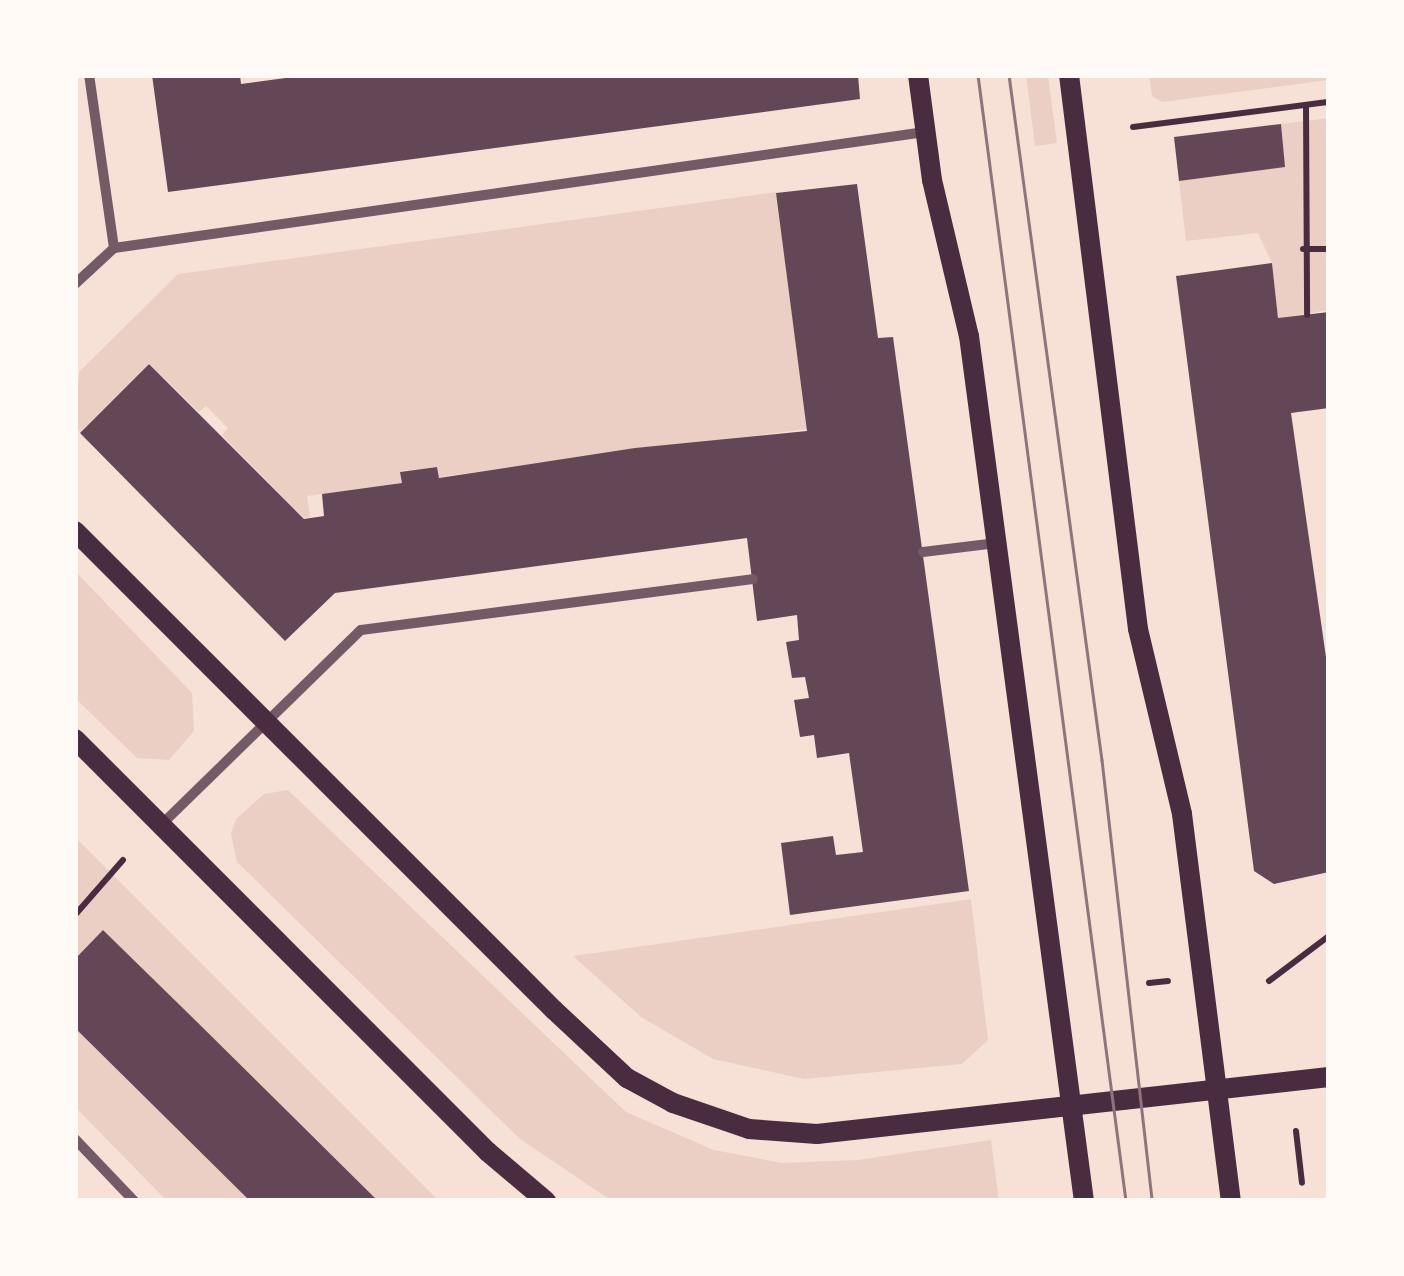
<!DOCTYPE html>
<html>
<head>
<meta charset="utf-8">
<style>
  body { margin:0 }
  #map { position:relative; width:1404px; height:1276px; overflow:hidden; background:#f7e1d7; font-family:Rubik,sans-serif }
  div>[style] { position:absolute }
  .green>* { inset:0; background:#ebcfc5 }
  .building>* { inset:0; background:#644757 }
  .path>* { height:6px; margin:-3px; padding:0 3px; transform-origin:3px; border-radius:3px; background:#4a2c40 }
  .minor>* { height:10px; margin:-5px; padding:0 5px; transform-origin:5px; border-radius:5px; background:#755966 }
  .secondary>* { height:20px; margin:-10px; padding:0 10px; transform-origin:10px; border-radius:10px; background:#4a2c40 }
  .tram>* { height:2.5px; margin:-1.25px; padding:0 1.25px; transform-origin:1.25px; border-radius:1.25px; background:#8f747c }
  span { translate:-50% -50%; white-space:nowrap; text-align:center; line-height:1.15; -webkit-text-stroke:10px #fffaf5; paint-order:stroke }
  .frame { position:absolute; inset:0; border:78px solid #fffaf5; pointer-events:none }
</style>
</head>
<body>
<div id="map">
  <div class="green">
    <div style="clip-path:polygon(1026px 75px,1048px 75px,1057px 143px,1035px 146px)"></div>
    <div style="clip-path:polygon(1149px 75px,1329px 75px,1329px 80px,1162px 102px,1152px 96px)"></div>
    <div style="clip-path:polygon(1329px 118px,1329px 310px,1278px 318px,1272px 263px,1258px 233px,1186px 241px,1179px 181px,1284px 167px,1281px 124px)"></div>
    <div style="clip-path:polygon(776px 192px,807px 429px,439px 477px,437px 467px,401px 471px,402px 483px,307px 496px,310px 517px,304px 518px,222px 435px,228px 428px,206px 406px,199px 412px,149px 363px,80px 432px,75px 425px,79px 372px,178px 274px)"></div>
    <div style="clip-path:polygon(75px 571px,192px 693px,194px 731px,169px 760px,137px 758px,75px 698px)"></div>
    <div style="clip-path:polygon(288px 790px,626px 1112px,714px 1150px,782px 1163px,858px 1160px,991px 1140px,999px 1201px,609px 1199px,520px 1139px,237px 862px,231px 834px,236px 819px,264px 794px)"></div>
    <div style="clip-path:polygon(75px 837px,439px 1201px,378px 1201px,104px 931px,75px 959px)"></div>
    <div style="clip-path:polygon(971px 899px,988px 1040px,962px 1064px,804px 1079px,713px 1059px,641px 1017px,573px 956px)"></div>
    <div style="clip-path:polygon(75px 1028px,250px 1201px,167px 1201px,75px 1107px)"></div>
  </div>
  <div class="building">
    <div style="clip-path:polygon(152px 75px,240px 75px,241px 84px,308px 75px,858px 75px,860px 99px,168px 192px)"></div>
    <div style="clip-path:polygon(1281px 124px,1285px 167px,1179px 181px,1174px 137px)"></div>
    <div style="clip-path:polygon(857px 184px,878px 338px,893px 337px,969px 891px,790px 915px,781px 843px,833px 836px,836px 855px,863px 852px,849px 753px,817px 758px,814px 735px,800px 737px,794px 700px,809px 698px,805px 677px,792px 678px,786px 642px,799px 640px,797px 615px,757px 621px,747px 538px,335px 593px,285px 641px,80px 433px,149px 364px,304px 519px,324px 516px,322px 494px,402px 483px,400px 472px,437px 467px,439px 478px,635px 448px,807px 431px,776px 193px)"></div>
    <div style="clip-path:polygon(1272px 263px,1278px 318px,1329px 312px,1329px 408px,1291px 413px,1329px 678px,1329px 872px,1274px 884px,1254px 871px,1176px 276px)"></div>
    <div style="clip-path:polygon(103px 930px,194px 1019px,378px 1201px,250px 1201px,75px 1028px,75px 959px)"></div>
  </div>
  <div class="path">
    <div style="left:1306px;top:105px;width:210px;rotate:89.7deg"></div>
    <div style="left:1133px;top:127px;width:198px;rotate:-7.3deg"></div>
    <div style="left:1303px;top:249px;width:26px"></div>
    <div style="left:75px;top:915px;width:73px;rotate:-48.9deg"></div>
    <div style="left:1269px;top:981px;width:75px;rotate:-36.9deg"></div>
    <div style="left:1149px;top:983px;width:19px;rotate:-6deg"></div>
    <div style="left:1296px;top:1131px;width:52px;rotate:83.4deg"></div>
  </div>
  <div class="minor">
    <div style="left:114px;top:248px;width:819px;rotate:-8.14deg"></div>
    <div style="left:75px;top:284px;width:53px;rotate:-42.7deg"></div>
    <div style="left:114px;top:248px;width:175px;rotate:-98.2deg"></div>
    <div style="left:923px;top:552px;width:74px;rotate:-7deg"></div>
    <div style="left:161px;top:825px;width:279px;rotate:-44.3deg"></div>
    <div style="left:361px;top:630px;width:395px;rotate:-7.4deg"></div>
    <div style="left:75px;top:1139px;width:86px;rotate:46.4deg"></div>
  </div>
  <div class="secondary">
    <div style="left:918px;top:75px;width:106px;rotate:82.4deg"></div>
    <div style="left:932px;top:180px;width:160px;rotate:76.7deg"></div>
    <div style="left:969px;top:336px;width:873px;rotate:82.43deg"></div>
    <div style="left:1069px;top:75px;width:558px;rotate:82.9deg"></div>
    <div style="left:1138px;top:629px;width:190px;rotate:76.6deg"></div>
    <div style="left:1182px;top:814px;width:390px;rotate:82.8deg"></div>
    <div style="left:75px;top:531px;width:677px;rotate:45deg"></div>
    <div style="left:554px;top:1010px;width:100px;rotate:43deg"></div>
    <div style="left:627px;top:1078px;width:52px;rotate:28.5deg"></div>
    <div style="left:673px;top:1103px;width:80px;rotate:18.9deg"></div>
    <div style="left:749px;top:1129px;width:68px;rotate:4.2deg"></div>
    <div style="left:817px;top:1134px;width:515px;rotate:-6.35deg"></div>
    <div style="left:75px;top:739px;width:584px;rotate:45deg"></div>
    <div style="left:488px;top:1152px;width:76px;rotate:40.2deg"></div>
  </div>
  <div class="tram">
    <div style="left:978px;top:75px;width:1136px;rotate:82.51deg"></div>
    <div style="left:1009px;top:75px;width:691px;rotate:82.27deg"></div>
    <div style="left:1102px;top:760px;width:444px;rotate:83.5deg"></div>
  </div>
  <div class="frame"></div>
</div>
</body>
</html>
